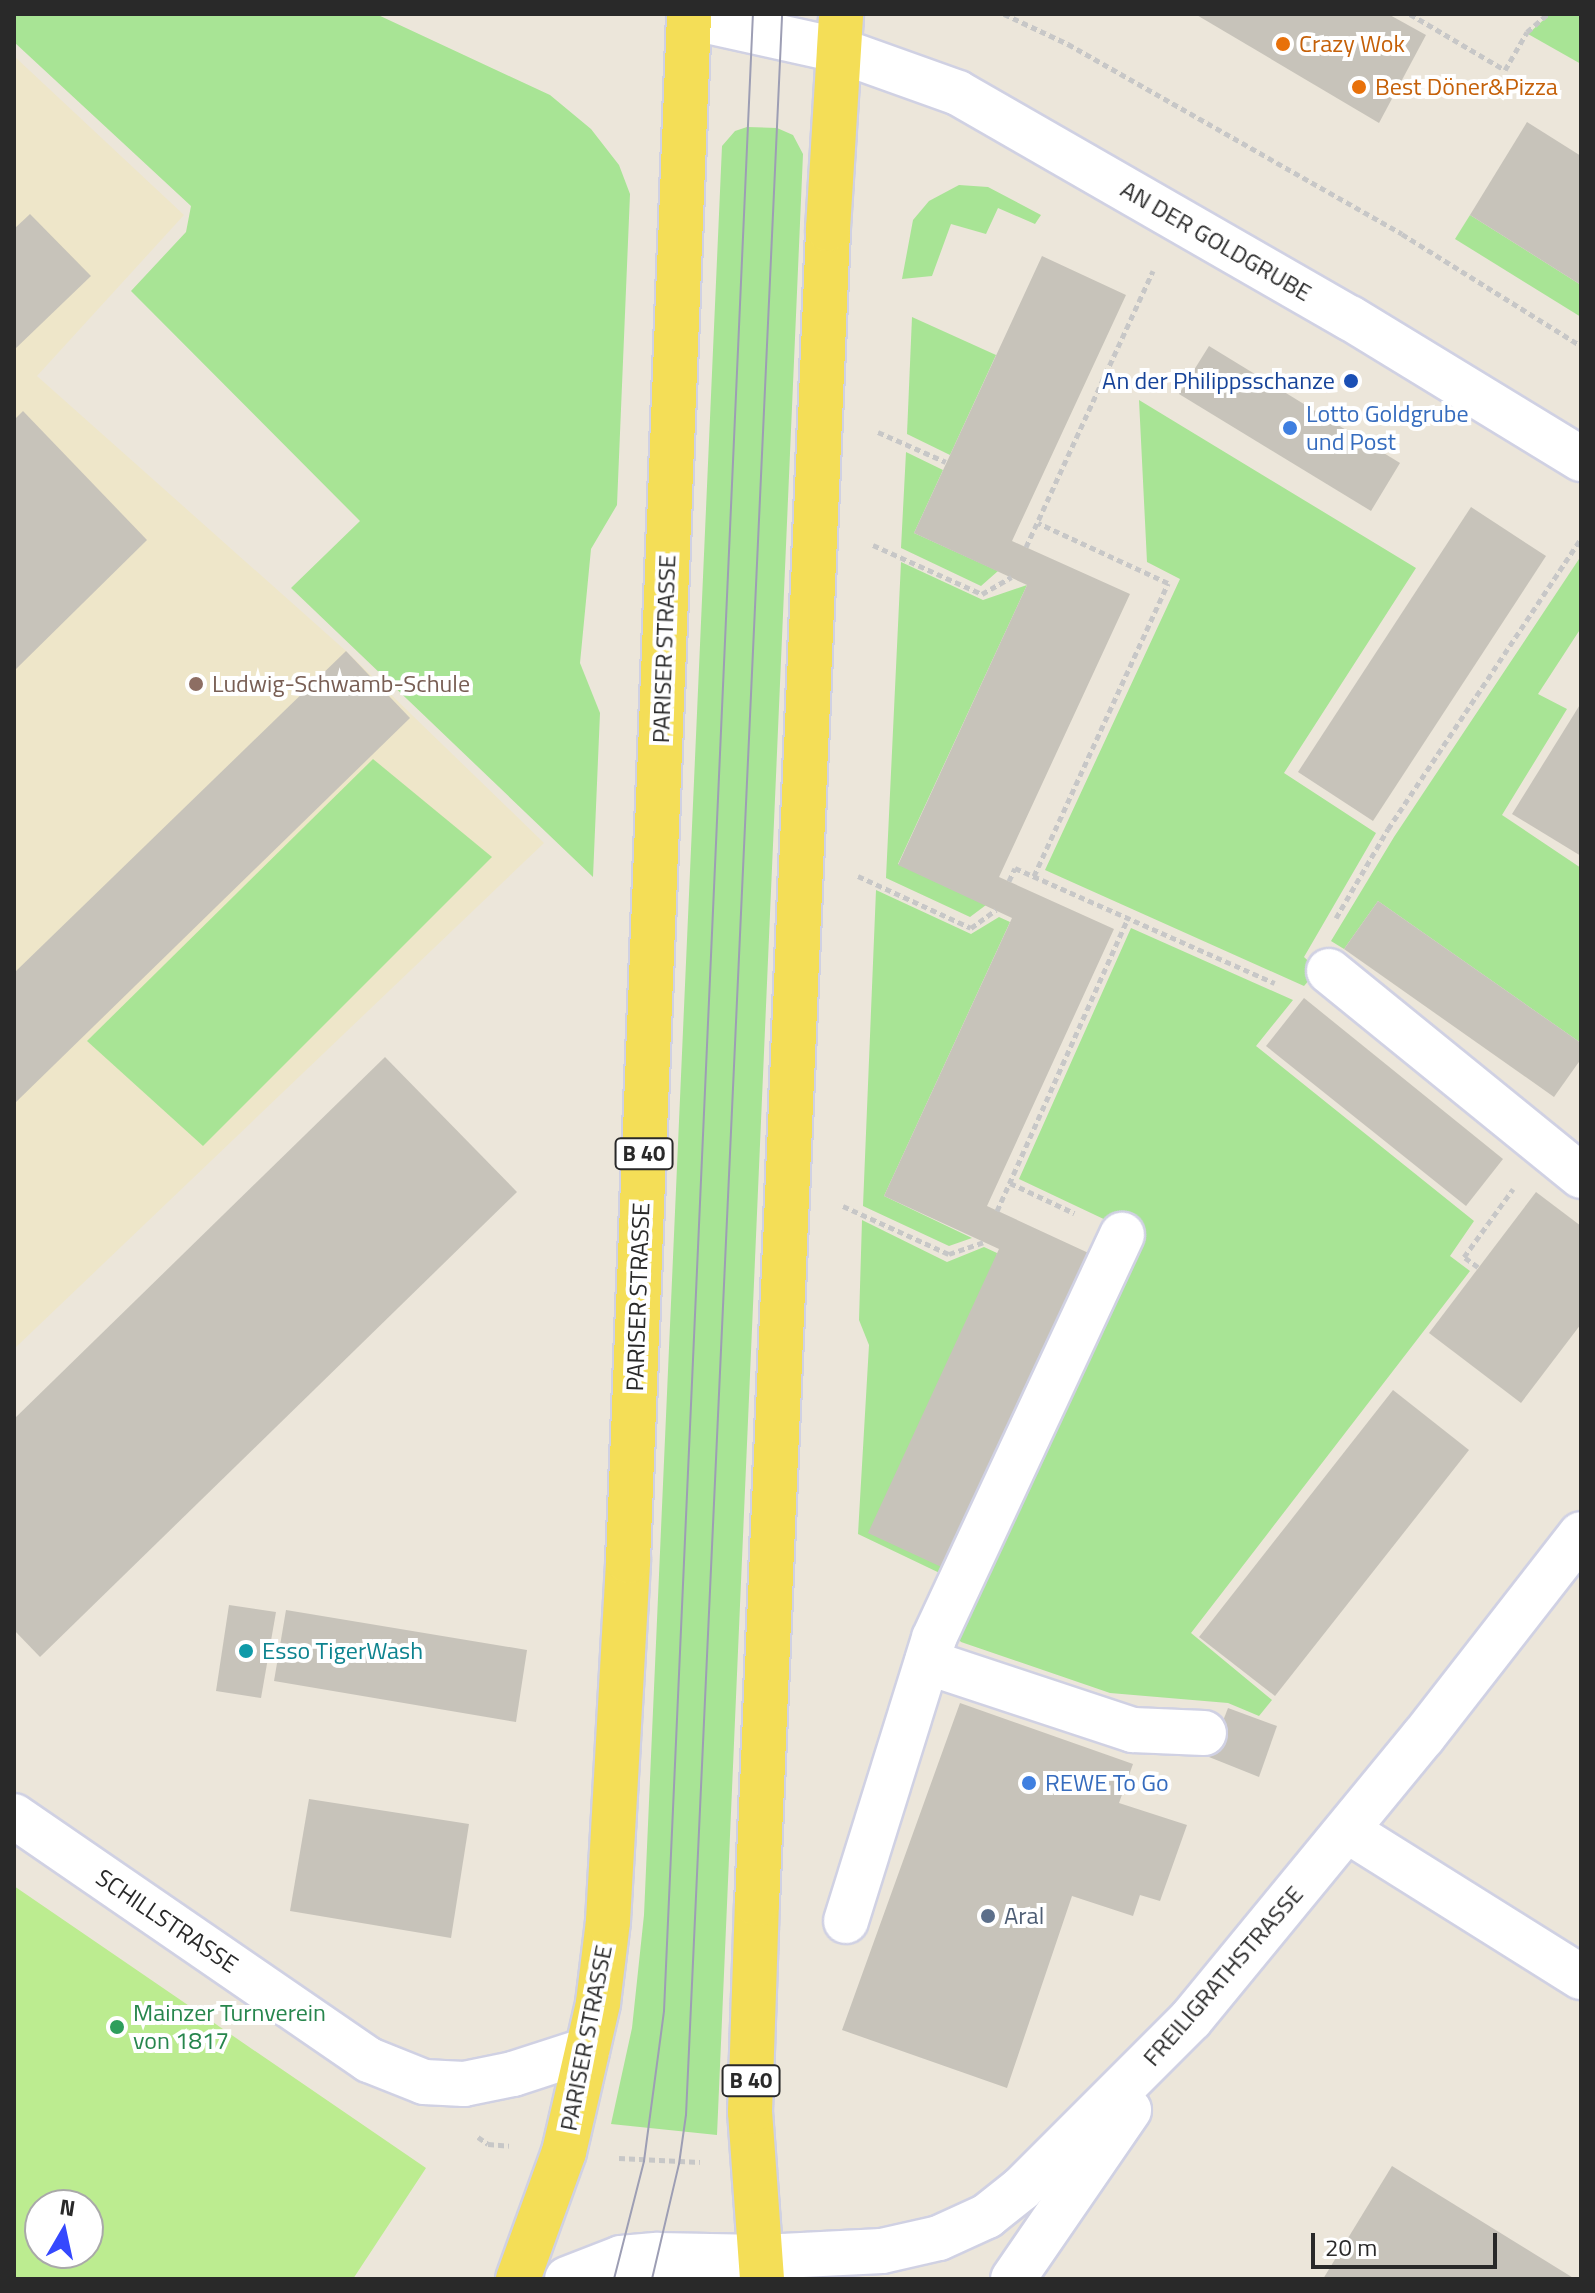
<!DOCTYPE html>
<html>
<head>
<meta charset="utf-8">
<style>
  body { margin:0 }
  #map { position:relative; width:1595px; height:2293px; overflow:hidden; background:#ece6da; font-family:"Titillium Web",sans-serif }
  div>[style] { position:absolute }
  .education>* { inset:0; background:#eee6c9 }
  .green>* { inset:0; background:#a8e495 }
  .pitch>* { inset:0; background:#bcec90 }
  .building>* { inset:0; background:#c7c3ba }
  .path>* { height:5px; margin-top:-2.5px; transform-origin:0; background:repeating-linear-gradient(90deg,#c7c7c7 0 6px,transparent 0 10px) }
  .roads { filter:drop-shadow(2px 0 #d0d1e3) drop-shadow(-2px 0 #d0d1e3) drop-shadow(0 2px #d0d1e3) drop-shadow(0 -2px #d0d1e3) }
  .minor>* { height:44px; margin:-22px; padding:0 22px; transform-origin:22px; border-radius:22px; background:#fff }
  .major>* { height:44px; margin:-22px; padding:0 22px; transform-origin:22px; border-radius:22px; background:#f4de57 }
  .tram>* { height:2px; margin:-1px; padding:0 1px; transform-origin:1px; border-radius:1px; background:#9d9eb4 }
  .dots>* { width:22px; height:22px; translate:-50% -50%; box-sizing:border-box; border:4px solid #fff; border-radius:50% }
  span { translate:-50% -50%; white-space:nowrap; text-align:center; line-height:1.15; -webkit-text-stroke:8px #fff; paint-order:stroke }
  .shield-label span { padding:2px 6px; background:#fff; border:2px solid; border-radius:6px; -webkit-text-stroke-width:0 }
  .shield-label { font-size:22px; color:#292929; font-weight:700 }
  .food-label { font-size:24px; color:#c56008 }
  .left { translate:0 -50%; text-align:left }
  .street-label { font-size:24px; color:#292929 }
  .transit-label { font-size:24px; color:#164399 }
  .right { translate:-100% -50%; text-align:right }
  .shop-label { font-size:24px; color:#366cbe }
  .education-label { font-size:24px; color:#785e54 }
  .culture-label { font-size:24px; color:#0d838f }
  .service-label { font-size:24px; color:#4e5e75 }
  .leisure-label { font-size:24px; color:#27864d }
  .frame { position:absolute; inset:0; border:16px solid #292929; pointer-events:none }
  .north { position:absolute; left:24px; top:2189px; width:80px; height:80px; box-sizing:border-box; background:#fff; border:2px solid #a9a9a9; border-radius:50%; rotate:9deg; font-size:22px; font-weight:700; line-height:32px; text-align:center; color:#292929 }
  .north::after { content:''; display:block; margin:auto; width:28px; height:36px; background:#3548fe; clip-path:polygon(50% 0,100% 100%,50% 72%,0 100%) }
  .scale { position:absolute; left:1311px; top:2233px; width:186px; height:36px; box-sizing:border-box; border:4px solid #292929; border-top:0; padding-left:10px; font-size:24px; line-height:28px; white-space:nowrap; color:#292929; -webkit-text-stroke:6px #fff; paint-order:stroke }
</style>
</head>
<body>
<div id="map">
  <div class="education">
    <div style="clip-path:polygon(14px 56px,184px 215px,37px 376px,346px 651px,544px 843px,14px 1349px)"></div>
  </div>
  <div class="green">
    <div style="clip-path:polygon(14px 14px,376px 14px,550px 95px,591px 129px,619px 165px,630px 194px,617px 505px,591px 549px,580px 663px,600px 713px,593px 877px,291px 588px,360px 521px,131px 291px,186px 232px,191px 206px,14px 42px)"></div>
    <div style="clip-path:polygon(1550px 14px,1581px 14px,1581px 64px,1528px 34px)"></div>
    <div style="clip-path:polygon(747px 127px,777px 128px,793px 135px,803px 154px,717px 2135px,611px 2124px,632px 2028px,644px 1915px,722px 146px,735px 131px)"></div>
    <div style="clip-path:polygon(959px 185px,988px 187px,1041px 215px,1035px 224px,998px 208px,986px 234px,951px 224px,932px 276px,902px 279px,913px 220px,929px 201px)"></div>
    <div style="clip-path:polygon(1470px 215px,1581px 285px,1581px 317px,1455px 239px)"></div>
    <div style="clip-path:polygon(912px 317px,996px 355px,950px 455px,907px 434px)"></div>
    <div style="clip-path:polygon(1139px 400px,1416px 568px,1284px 773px,1376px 833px,1304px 957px,1318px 970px,1304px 986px,1045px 870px,1180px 579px,1147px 562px)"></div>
    <div style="clip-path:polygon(906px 452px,943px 470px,914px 533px,998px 571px,981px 586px,901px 548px)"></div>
    <div style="clip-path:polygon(1581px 556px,1581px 628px,1538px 694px,1567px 709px,1502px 815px,1581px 868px,1581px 1043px,1378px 901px,1344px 949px,1331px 941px,1394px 837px)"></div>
    <div style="clip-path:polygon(901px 562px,983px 600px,1027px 585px,898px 864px,986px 905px,970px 917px,886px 878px)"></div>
    <div style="clip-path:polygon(373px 759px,492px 857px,203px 1146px,87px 1041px)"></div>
    <div style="clip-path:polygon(876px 890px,971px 934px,999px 917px,1010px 922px,884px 1196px,972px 1238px,949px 1246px,863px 1206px)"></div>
    <div style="clip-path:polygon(1131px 928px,1293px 1000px,1256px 1046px,1474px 1221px,1450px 1256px,1470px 1271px,1191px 1633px,1272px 1700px,1259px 1716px,1228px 1703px,1110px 1693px,961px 1642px,953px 1633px,1129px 1231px,1019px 1179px)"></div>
    <div style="clip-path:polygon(862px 1220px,947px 1262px,984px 1247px,997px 1253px,948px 1577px,858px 1534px,869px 1345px,859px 1320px)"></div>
  </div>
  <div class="pitch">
    <div style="clip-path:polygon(evenodd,14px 1886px,426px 2168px,353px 2279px,14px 2279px,14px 1886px,40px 2205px,88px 2205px,88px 2253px,40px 2253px,40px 2205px)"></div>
  </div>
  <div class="building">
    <div style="clip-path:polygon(1195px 14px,1388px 14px,1426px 35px,1379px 123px)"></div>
    <div style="clip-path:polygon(1527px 122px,1581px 156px,1581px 285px,1470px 215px)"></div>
    <div style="clip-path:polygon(30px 214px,91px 276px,14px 350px,14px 229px)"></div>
    <div style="clip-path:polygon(1042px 256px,1126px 295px,1012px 541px,1130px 594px,999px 877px,1114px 929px,987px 1206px,1095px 1256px,950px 1571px,868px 1533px,999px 1249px,884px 1196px,1012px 918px,898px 865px,1027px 585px,914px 533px)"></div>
    <div style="clip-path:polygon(1209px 346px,1400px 463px,1371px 511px,1179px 394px)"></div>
    <div style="clip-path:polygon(23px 411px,147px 540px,14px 671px,14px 420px)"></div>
    <div style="clip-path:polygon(1471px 507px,1546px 556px,1373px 821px,1298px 772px)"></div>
    <div style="clip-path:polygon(346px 651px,410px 718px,14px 1104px,14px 973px)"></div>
    <div style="clip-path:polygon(1581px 703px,1581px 856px,1512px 814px)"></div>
    <div style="clip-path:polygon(1378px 901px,1581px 1043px,1581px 1059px,1554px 1097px,1344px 949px)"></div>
    <div style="clip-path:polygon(1304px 998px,1503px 1159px,1466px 1206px,1266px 1046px)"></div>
    <div style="clip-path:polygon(385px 1057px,517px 1192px,40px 1657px,14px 1630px,14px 1419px)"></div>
    <div style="clip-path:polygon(1536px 1192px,1581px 1226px,1581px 1324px,1521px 1403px,1429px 1333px)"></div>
    <div style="clip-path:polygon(1393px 1390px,1469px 1450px,1275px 1696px,1199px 1637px)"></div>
    <div style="clip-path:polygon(229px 1605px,276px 1612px,261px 1698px,216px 1691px)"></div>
    <div style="clip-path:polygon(286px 1610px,527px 1650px,516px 1722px,274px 1681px)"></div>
    <div style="clip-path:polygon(960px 1703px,1133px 1764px,1119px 1803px,1187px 1825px,1160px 1901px,1140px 1895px,1133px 1916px,1072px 1896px,1007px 2088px,842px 2030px)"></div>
    <div style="clip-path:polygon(1228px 1708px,1277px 1726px,1259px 1777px,1209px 1757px)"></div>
    <div style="clip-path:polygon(309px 1799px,469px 1824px,451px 1938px,290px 1911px)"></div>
    <div style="clip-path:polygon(1392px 2166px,1575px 2279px,1323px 2279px)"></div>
  </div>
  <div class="path">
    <div style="left:1004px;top:14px;width:71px;rotate:25.1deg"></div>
    <div style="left:1068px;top:44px;width:384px;rotate:29.6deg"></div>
    <div style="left:1402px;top:234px;width:211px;rotate:32deg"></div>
    <div style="left:1410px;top:14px;width:110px;rotate:30.5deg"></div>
    <div style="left:1505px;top:70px;width:44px;rotate:-59.9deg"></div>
    <div style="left:1527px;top:32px;width:28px;rotate:-41deg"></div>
    <div style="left:878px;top:432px;width:74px;rotate:23.8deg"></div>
    <div style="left:873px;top:545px;width:120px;rotate:24.2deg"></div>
    <div style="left:982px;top:594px;width:34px;rotate:-30deg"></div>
    <div style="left:1026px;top:547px;width:304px;rotate:-65.3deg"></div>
    <div style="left:858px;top:876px;width:124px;rotate:24.7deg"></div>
    <div style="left:971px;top:928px;width:31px;rotate:-36deg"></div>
    <div style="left:1034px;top:876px;width:322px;rotate:-65.4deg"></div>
    <div style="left:1168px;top:583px;width:143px;rotate:-155.2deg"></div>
    <div style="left:1009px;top:881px;width:14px;rotate:-65deg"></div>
    <div style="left:1015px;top:868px;width:284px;rotate:23.9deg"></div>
    <div style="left:1336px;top:918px;width:103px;rotate:-59.7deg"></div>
    <div style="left:1388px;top:829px;width:348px;rotate:-56.4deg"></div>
    <div style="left:1010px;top:1183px;width:71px;rotate:25.1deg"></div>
    <div style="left:843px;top:1206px;width:116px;rotate:24.4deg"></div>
    <div style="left:949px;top:1254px;width:36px;rotate:-19deg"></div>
    <div style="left:997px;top:1211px;width:321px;rotate:-65.9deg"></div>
    <div style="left:1478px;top:1267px;width:17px;rotate:-144deg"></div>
    <div style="left:1464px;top:1257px;width:84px;rotate:-54.2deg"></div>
    <div style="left:478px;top:2137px;width:12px;rotate:35deg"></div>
    <div style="left:488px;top:2144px;width:21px;rotate:5deg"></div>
    <div style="left:619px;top:2158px;width:81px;rotate:2.8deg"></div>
  </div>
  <div class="roads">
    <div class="minor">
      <div style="left:689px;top:17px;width:153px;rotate:12.5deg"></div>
      <div style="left:838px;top:50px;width:127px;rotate:19.7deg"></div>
      <div style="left:958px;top:93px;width:452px;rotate:29.9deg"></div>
      <div style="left:1350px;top:318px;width:271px;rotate:31.4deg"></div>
      <div style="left:1329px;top:971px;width:325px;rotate:39.1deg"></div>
      <div style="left:927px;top:1662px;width:217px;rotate:18.3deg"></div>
      <div style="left:1133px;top:1730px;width:71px;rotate:2.4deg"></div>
      <div style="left:14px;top:1816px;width:431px;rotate:34.5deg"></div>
      <div style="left:369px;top:2060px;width:59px;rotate:21.8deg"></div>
      <div style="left:424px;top:2082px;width:40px;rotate:2.9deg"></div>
      <div style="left:464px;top:2084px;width:50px;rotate:-11.5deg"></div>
      <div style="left:513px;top:2074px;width:78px;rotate:-18deg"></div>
      <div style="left:1348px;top:1831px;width:275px;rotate:32.1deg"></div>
      <div style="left:846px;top:1921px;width:296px;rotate:-72.7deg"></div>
      <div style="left:934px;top:1638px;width:445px;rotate:-65deg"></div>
      <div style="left:567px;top:2279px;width:58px;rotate:-21.3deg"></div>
      <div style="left:621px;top:2258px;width:37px;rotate:-5deg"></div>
      <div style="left:658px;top:2255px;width:104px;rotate:1.1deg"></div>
      <div style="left:762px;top:2257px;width:120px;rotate:-2.9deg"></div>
      <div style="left:882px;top:2251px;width:58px;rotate:-12.8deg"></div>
      <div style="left:939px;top:2238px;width:53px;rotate:-24.6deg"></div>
      <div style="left:987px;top:2216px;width:43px;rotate:-38.5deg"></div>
      <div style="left:1021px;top:2189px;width:240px;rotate:-45deg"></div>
      <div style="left:1191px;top:2019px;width:365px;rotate:-50.6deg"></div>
      <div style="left:1423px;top:1737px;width:257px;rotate:-52.1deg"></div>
      <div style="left:1013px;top:2279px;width:205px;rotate:-55.5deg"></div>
    </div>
    <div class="major">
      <div style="left:518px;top:2279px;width:135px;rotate:-70.1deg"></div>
      <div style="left:564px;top:2152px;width:153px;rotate:-77.1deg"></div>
      <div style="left:598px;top:2003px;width:83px;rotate:-83deg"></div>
      <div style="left:608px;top:1921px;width:361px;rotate:-86.8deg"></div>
      <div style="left:628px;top:1561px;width:1548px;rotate:-87.74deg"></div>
      <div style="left:762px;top:2279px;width:167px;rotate:-94.1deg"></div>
      <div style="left:750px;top:2112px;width:208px;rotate:-88.1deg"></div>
      <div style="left:757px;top:1904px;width:1677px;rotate:-87.57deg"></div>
      <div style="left:828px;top:229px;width:215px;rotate:-86.5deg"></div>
    </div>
  </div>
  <div class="tram">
    <div style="left:614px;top:2279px;width:122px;rotate:-75.7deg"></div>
    <div style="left:644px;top:2161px;width:151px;rotate:-82.4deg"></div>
    <div style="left:664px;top:2011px;width:1999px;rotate:-87.45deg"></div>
    <div style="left:652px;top:2279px;width:118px;rotate:-76.8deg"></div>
    <div style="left:679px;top:2164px;width:49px;rotate:-81.9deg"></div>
    <div style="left:686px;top:2115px;width:2103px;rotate:-87.38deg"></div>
  </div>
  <div class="dots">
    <div style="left:1283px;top:44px;background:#e8710a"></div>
    <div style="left:1359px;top:87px;background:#e8710a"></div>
    <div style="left:1351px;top:381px;background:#1a4fb4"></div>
    <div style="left:1290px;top:428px;background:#3f7fe0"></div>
    <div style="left:196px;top:684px;background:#8d6e63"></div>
    <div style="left:246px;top:1651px;background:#0f9aa8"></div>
    <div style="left:1029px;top:1783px;background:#3f7fe0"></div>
    <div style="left:988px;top:1916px;background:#5c6f8a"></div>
    <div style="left:117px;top:2027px;background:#2e9e5b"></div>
  </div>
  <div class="shield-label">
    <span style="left:644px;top:1154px">B 40</span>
    <span style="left:751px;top:2081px">B 40</span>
  </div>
  <div class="food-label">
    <span class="left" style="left:1299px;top:44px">Crazy Wok</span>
    <span class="left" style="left:1375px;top:87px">Best Döner&amp;Pizza</span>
  </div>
  <div class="street-label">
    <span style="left:1216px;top:241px;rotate:30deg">AN DER GOLDGRUBE</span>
    <span style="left:664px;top:649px;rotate:-88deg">PARISER STRASSE</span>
    <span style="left:638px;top:1297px;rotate:-88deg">PARISER STRASSE</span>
    <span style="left:167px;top:1921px;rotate:34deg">SCHILLSTRASSE</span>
    <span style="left:1223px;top:1976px;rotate:-49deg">FREILIGRATHSTRASSE</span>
    <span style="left:586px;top:2038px;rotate:-79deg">PARISER STRASSE</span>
  </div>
  <div class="transit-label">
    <span class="right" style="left:1335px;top:381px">An der Philippsschanze</span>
  </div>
  <div class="shop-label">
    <span class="left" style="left:1306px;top:428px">Lotto Goldgrube<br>und Post</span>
    <span class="left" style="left:1045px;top:1783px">REWE To Go</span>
  </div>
  <div class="education-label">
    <span class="left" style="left:212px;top:684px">Ludwig-Schwamb-Schule</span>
  </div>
  <div class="culture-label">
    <span class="left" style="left:262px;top:1651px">Esso TigerWash</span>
  </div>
  <div class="service-label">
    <span class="left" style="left:1004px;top:1916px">Aral</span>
  </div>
  <div class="leisure-label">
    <span class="left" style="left:133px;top:2027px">Mainzer Turnverein<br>von 1817</span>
  </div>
  <div class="frame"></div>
  <div class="north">N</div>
  <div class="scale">20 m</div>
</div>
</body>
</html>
